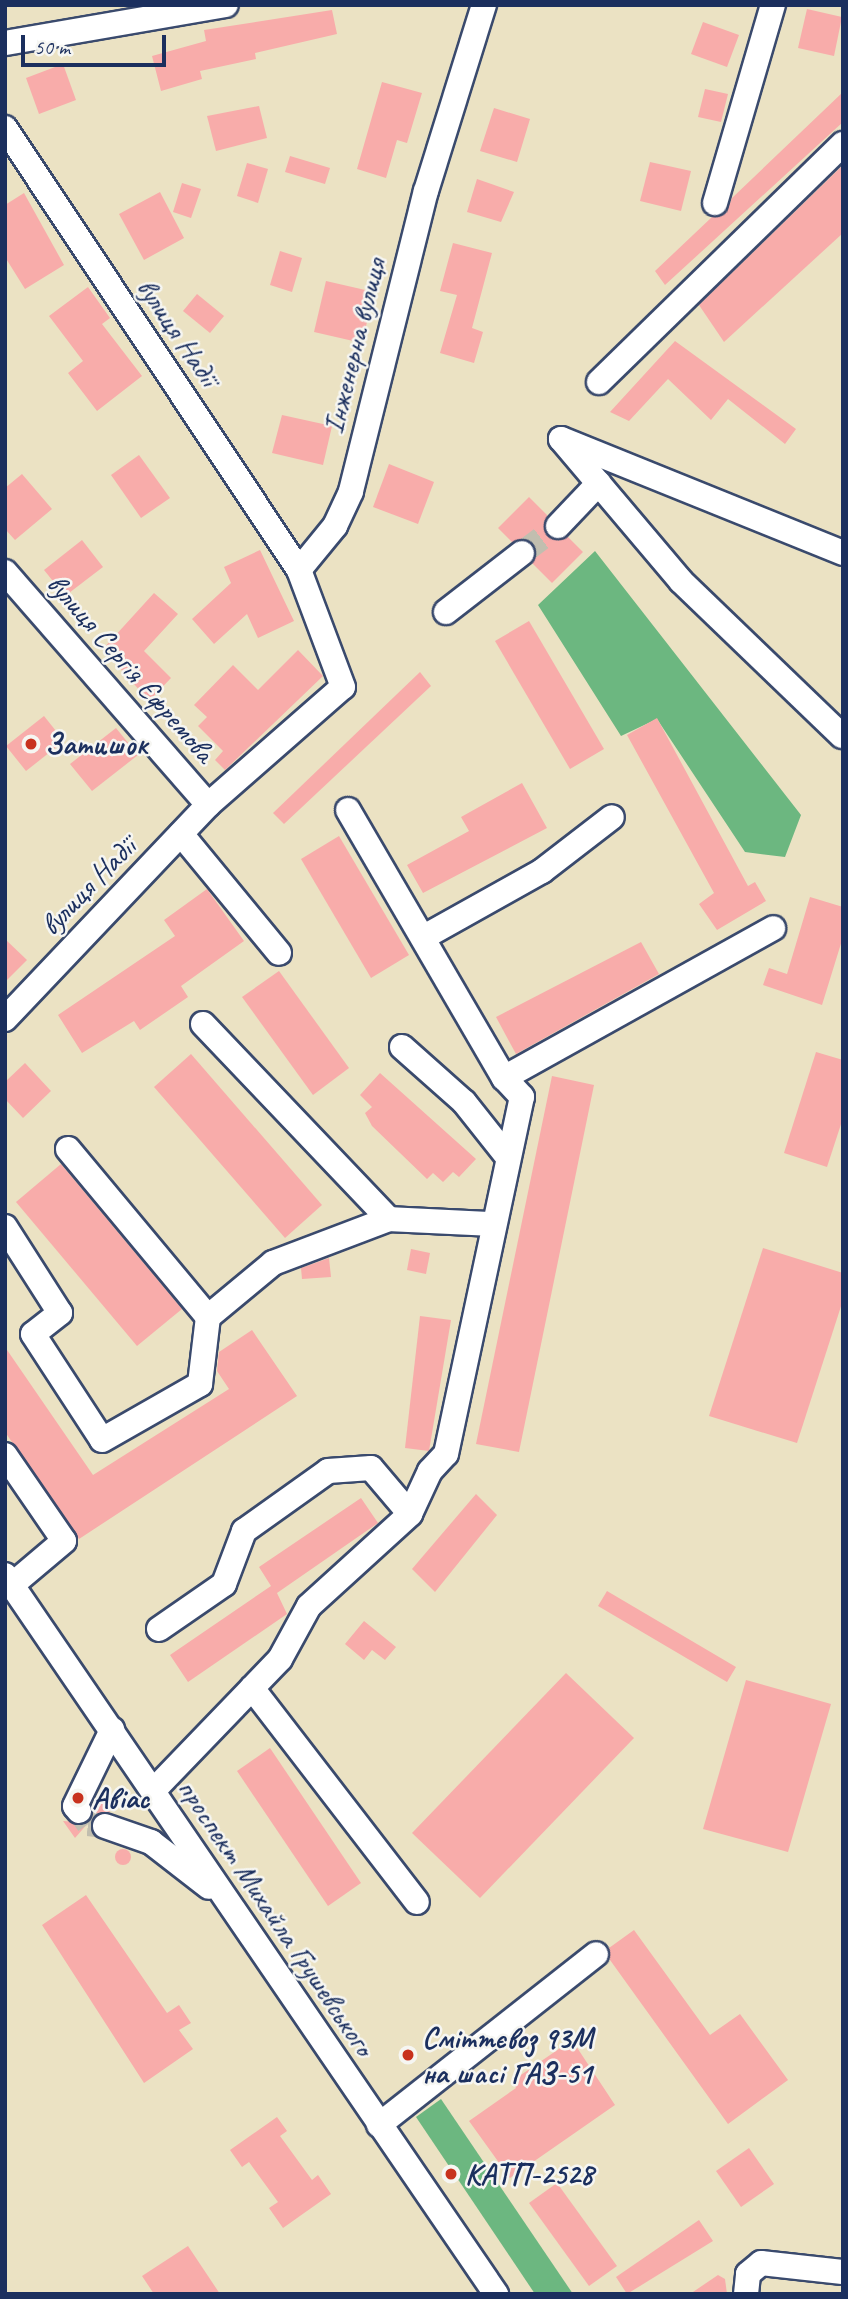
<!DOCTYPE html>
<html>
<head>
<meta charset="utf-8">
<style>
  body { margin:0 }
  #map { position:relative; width:848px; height:2299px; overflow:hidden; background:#ebe2c3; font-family:Caveat,sans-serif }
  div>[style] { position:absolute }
  .forest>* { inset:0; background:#6cb780 }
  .building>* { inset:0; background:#f8acaa }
  .round { border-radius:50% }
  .minor-tunnel>* { height:24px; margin-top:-12px; transform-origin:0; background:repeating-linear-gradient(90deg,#c1beaf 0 24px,transparent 0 36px) }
  .roads { filter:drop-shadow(2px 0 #3a4a6d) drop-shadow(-2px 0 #3a4a6d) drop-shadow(0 2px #3a4a6d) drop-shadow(0 -2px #3a4a6d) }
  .minor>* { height:24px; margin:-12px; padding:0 12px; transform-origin:12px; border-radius:12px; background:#fff }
  .dots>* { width:19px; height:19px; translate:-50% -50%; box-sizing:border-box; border:4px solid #f6f6f2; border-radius:50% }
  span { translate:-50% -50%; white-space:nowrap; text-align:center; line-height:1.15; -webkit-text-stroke:5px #f6f6f2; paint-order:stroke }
  .street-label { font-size:30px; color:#1b2f5e }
  .poi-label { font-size:30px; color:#1b2f5e; font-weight:700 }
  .left { translate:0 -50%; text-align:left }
  .frame { position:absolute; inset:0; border:7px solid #1b2f5e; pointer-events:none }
  .scale { position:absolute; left:21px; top:35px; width:145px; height:32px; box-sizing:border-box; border:4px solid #1b2f5e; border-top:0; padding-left:9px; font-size:21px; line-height:24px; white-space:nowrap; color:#1b2f5e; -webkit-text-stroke:5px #f6f6f2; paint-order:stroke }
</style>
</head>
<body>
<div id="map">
  <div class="forest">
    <div style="clip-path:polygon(595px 551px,801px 815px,785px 857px,745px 852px,657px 719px,621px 736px,538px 605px)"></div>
    <div style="clip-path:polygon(441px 2099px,573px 2294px,535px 2294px,416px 2117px)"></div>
  </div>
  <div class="building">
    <div style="clip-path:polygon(807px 9px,842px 17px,834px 56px,798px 48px)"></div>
    <div style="clip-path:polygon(332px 10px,337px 34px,255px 53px,256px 59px,200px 71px,202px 79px,161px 91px,152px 56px,206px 41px,204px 30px)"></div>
    <div style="clip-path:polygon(703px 22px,739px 35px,727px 67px,691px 54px)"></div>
    <div style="clip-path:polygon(63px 64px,76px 100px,39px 114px,26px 78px)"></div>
    <div style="clip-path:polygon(382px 82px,422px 93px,407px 143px,397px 140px,386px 178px,357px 169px)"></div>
    <div style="clip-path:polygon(705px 89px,728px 94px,721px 122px,698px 117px)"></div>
    <div style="clip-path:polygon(843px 92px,843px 122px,665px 285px,655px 271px,712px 217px,726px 213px,732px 198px)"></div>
    <div style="clip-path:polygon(259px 106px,267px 138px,216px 151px,207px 116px)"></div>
    <div style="clip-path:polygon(494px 108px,530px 119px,517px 162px,480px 151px)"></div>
    <div style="clip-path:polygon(290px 156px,330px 168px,325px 184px,285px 172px)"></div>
    <div style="clip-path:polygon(650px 162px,691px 171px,681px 211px,640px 201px)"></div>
    <div style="clip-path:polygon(247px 163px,268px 169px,258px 203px,237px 196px)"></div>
    <div style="clip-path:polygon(843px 165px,843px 233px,724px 342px,699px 305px)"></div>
    <div style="clip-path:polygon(477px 179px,514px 192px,501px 222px,467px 212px)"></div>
    <div style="clip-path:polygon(182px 183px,201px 189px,191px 218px,173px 212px)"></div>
    <div style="clip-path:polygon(160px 192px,184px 238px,144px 260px,119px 214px)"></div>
    <div style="clip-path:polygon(24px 193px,64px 265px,25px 289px,5px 257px,5px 205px)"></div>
    <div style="clip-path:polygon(453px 243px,492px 253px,472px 328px,483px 332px,474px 363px,440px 353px,457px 295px,440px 291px)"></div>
    <div style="clip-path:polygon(280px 251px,302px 258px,292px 292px,270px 285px)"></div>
    <div style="clip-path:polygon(326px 281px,374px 292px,362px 343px,314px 332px)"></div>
    <div style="clip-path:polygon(88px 287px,110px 318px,102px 324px,142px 376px,97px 411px,68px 373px,83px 361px,49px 316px)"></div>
    <div style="clip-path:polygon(197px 294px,224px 316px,210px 333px,183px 311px)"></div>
    <div style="clip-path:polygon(675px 341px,796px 429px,785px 444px,728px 399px,711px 420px,668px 379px,629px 421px,610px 412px)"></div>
    <div style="clip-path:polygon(282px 415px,332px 426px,323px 465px,272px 453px)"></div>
    <div style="clip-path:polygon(139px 455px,170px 498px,141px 518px,111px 475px)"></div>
    <div style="clip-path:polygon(389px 464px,434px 482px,418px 524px,373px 507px)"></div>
    <div style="clip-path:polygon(22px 474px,52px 509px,15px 540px,5px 529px,5px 488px)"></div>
    <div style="clip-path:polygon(529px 497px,547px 515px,547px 536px,568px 537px,583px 552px,552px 583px,532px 563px,533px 543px,512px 542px,498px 528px)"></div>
    <div style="clip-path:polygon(82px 540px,103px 567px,65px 596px,44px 570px)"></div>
    <div style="clip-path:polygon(260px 550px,294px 621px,258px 638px,247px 614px,214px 644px,192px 619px,231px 583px,224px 567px)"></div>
    <div style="clip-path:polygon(154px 593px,178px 614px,144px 651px,171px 678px,149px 701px,103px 649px)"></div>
    <div style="clip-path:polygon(529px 621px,604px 749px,570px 769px,495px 641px)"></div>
    <div style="clip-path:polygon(298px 650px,323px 676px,225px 770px,215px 760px,223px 751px,198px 726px,207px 717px,194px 705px,233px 665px,258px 690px)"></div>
    <div style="clip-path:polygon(420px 672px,431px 686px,284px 824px,273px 813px)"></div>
    <div style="clip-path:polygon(44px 716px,64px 741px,26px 771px,6px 746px)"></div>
    <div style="clip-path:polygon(657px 718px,748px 886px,755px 882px,766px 901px,717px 930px,699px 904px,714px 893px,627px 735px)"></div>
    <div style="clip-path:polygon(116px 728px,138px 755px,92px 791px,70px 764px)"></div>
    <div style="clip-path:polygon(522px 783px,547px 828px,423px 893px,407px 865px,469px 831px,461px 817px)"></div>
    <div style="clip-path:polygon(339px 836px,409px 955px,371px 978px,301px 859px)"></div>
    <div style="clip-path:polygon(207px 889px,244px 941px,181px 986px,188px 997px,140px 1030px,134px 1021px,82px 1053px,58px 1015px,175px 936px,164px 920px)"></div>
    <div style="clip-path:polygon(810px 897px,843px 907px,843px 937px,822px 1005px,763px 985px,769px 968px,787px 974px)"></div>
    <div style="clip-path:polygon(5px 939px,27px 960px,5px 982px)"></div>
    <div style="clip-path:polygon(641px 942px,659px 974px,516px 1054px,496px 1017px)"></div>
    <div style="clip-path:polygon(279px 971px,349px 1068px,313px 1095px,242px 997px)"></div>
    <div style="clip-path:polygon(816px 1052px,843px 1060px,843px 1118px,827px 1167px,784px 1153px)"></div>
    <div style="clip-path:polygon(191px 1054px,322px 1205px,285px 1238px,154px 1087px)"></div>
    <div style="clip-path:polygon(25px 1063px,51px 1091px,23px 1118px,5px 1099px,5px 1082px)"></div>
    <div style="clip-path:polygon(380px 1073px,476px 1159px,459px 1177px,453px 1172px,443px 1182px,433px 1173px,427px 1179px,372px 1126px,365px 1113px,372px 1107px,360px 1095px)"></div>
    <div style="clip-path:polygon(552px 1076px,594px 1085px,519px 1452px,476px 1444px)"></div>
    <div style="clip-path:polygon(61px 1164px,182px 1309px,137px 1346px,16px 1202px)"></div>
    <div style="clip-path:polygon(763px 1248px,843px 1273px,843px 1300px,797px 1443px,709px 1416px)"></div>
    <div style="clip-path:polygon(411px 1249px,430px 1253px,426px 1274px,407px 1270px)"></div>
    <div style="clip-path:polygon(329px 1258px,331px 1277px,302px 1279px,301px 1268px)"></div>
    <div style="clip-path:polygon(420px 1316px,451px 1320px,429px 1451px,405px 1448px)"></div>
    <div style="clip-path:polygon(252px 1330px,297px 1396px,79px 1539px,5px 1432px,5px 1347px,93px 1475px,229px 1389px,217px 1371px,219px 1352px)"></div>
    <div style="clip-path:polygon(476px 1494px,497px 1515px,435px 1592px,412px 1569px)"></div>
    <div style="clip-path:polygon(361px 1498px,378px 1523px,277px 1593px,287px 1614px,188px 1682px,170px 1655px,271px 1586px,259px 1567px)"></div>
    <div style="clip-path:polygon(607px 1591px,736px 1667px,727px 1682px,598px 1606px)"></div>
    <div style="clip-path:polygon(364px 1621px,396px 1647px,385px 1660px,372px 1650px,364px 1660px,345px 1644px)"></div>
    <div style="clip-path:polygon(566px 1673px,634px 1738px,480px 1898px,412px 1833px)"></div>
    <div style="clip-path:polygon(746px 1680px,831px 1704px,788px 1852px,703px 1829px)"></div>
    <div style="clip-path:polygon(270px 1748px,361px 1883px,328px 1906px,237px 1771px)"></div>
    <div style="clip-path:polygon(99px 1796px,110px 1812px,96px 1814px,75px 1838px,63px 1821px,88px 1823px)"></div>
    <div class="round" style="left:115px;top:1849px;width:16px;height:16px"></div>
    <div style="clip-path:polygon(86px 1895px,167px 2013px,179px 2005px,191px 2023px,179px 2030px,193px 2049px,144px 2083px,42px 1925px)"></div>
    <div style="clip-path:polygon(634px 1930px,710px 2035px,740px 2014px,788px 2080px,728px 2124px,610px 1960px,609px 1948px)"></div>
    <div style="clip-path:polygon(572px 2040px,615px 2105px,510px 2178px,469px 2121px,516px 2088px,512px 2081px)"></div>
    <div style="clip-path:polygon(277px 2117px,287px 2131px,280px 2136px,312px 2180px,318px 2175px,331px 2194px,283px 2228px,269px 2208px,278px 2202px,249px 2162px,242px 2167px,230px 2150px)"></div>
    <div style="clip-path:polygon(749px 2148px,774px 2184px,741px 2207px,716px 2171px)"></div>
    <div style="clip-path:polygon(557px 2183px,617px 2266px,589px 2286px,529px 2203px)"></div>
    <div style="clip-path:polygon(699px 2220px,713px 2241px,627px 2294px,616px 2277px)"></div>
    <div style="clip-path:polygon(188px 2246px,220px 2294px,154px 2294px,142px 2276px)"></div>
    <div style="clip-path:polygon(718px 2275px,725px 2279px,727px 2294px,690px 2294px)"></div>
  </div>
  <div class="minor-tunnel">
    <div style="left:522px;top:553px;width:45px;rotate:-36.9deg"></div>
    <div style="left:79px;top:1811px;width:16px;rotate:55deg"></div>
    <div style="left:88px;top:1824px;width:17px;rotate:7deg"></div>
  </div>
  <div class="roads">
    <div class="minor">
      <div style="left:5px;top:43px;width:224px;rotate:-9.8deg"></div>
      <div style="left:5px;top:128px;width:531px;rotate:56.37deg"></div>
      <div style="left:715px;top:203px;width:206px;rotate:-73.7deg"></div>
      <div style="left:599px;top:382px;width:341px;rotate:-44.3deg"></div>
      <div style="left:558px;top:526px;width:59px;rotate:-46.4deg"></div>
      <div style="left:5px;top:572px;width:309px;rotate:48.9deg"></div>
      <div style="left:446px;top:612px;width:96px;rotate:-37.8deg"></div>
      <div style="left:842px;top:736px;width:223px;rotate:-136.1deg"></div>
      <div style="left:681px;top:581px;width:186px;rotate:-130.2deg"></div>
      <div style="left:561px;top:439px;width:304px;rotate:22deg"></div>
      <div style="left:181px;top:834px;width:154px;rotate:50.5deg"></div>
      <div style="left:424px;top:937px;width:135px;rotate:-29.2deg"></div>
      <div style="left:542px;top:871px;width:88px;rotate:-37.6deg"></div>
      <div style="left:5px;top:1019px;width:295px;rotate:-46.5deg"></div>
      <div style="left:208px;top:805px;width:179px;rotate:-41.2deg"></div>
      <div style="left:343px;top:687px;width:125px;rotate:-110.6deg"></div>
      <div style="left:299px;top:570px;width:57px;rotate:-50.7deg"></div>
      <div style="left:335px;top:526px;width:38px;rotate:-65deg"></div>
      <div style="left:351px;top:491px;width:309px;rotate:-76deg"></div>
      <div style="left:426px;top:191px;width:195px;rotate:-72.7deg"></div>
      <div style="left:203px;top:1024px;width:269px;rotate:46.4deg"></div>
      <div style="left:389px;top:1219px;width:103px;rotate:2.8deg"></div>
      <div style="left:402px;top:1047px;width:83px;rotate:41.6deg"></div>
      <div style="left:464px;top:1102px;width:68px;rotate:51.6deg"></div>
      <div style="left:504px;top:1078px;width:308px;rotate:-29.1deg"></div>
      <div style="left:68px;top:1149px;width:219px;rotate:50.2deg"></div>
      <div style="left:208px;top:1317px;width:85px;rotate:-39.7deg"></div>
      <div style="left:273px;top:1263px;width:124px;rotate:-20.8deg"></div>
      <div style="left:5px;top:1227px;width:102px;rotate:57.4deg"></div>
      <div style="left:60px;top:1313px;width:34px;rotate:142deg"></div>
      <div style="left:33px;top:1334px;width:126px;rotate:56.9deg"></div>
      <div style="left:102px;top:1440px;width:113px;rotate:-29.7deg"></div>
      <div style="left:200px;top:1384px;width:67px;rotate:-83.2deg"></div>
      <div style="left:5px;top:1455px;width:104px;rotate:55.5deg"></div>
      <div style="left:64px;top:1541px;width:68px;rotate:139.8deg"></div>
      <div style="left:5px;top:1575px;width:871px;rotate:55.67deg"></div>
      <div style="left:159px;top:1629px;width:79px;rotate:-34.7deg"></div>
      <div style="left:224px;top:1584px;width:57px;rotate:-69.3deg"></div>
      <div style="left:244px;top:1531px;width:103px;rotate:-35.5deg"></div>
      <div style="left:328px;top:1471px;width:43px;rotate:-4deg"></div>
      <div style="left:371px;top:1468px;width:60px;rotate:49.7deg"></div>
      <div style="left:252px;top:1688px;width:270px;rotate:52.4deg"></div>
      <div style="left:153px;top:1791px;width:183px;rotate:-46.1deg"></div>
      <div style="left:280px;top:1659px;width:60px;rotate:-61.3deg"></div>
      <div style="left:309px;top:1606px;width:137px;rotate:-42.3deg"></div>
      <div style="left:410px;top:1514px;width:47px;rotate:-65.1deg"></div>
      <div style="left:430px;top:1471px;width:23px;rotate:-47deg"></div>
      <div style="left:446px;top:1454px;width:365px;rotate:-78deg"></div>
      <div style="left:522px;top:1097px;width:26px;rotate:-133deg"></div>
      <div style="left:504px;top:1078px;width:310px;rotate:-120.2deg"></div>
      <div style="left:79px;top:1811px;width:6px;rotate:-129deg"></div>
      <div style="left:75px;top:1806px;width:85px;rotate:-64deg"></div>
      <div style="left:105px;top:1826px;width:49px;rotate:19.2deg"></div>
      <div style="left:151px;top:1842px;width:73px;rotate:37.8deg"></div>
      <div style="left:379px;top:2125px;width:276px;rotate:-38.2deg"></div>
      <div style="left:746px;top:2294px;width:20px;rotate:-84deg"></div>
      <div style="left:748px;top:2274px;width:17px;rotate:-40deg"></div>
      <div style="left:761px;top:2263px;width:82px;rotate:6.3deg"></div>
    </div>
  </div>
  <div class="dots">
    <div style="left:31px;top:744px;background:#c8321e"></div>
    <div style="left:78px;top:1798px;background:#c8321e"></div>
    <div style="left:408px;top:2055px;background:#c8321e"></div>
    <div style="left:451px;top:2174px;background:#c8321e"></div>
  </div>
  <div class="street-label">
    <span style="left:178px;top:332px;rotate:56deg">вулиця Надії</span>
    <span style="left:354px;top:346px;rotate:-76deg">Інженерна вулиця</span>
    <span style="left:131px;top:668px;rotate:49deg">вулиця Сергія Єфремова</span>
    <span style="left:88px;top:886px;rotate:-46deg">вулиця Надії</span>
    <span style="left:276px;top:1917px;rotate:56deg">проспект Михайла Грушевського</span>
  </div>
  <div class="poi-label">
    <span class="left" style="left:45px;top:744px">Затишок</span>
    <span class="left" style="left:92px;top:1798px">Авіас</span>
    <span class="left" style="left:422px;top:2055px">Сміттєвоз 93М<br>на шасі ГАЗ-51</span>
    <span class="left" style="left:465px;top:2174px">КАТП-2528</span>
  </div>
  <div class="frame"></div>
  <div class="scale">50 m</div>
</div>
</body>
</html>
